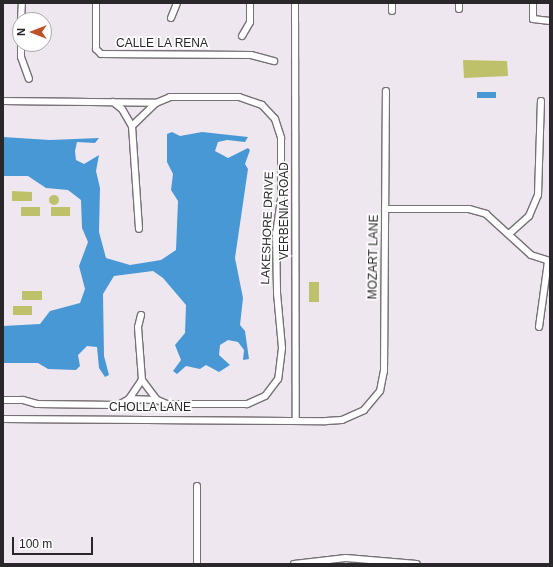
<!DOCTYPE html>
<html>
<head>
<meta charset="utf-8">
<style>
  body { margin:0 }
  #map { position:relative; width:553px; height:567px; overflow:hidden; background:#efe7ef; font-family:Helvetica,sans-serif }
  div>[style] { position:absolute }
  .green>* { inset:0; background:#bec16a }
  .round { border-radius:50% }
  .water>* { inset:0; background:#4998d6 }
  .roads { filter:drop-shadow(1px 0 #777077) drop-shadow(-1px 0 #777077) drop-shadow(0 1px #777077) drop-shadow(0 -1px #777077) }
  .minor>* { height:6px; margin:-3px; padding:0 3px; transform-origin:3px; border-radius:3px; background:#fff }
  span { translate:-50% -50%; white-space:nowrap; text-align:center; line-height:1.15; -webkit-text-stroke:3.5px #fff; paint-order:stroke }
  .street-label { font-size:12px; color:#2a272a }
  .frame { position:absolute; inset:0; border:4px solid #2a272a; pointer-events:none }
  .north { position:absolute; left:12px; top:12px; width:40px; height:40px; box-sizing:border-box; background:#fff; border:1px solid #aaa9aa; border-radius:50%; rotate:270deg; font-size:11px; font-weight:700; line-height:16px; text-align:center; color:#2a272a }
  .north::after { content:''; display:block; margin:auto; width:14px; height:18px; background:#ba532b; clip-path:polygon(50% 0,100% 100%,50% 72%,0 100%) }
  .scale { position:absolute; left:12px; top:537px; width:81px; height:18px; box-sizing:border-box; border:2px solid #2a272a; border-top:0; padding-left:5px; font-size:12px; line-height:14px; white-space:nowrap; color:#2a272a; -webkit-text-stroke:3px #fff; paint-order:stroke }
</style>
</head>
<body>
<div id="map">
  <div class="green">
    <div style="clip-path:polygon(463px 60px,507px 61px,508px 76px,464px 78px)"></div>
    <div style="clip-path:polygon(12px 191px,32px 192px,32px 201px,12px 201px)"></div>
    <div class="round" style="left:49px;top:195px;width:10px;height:10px"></div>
    <div style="clip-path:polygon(21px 207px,40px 207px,40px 216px,21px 216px)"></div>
    <div style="clip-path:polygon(51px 207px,70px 207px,70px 216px,51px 216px)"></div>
    <div style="clip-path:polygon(309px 282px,319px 282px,319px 302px,309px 302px)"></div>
    <div style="clip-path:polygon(22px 291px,42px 291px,42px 300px,22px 300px)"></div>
    <div style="clip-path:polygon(13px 306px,32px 306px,32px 315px,13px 315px)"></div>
  </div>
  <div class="water">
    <div style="clip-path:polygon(477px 92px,496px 92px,496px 98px,477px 98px)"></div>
    <div style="clip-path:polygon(172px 132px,180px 136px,202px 132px,248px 137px,245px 142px,227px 140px,218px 142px,215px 151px,228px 158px,248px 148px,250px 150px,245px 164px,248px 169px,235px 258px,243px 298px,240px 325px,245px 331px,249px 359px,243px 360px,244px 350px,238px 342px,228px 340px,220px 345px,219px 355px,230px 365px,219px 372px,206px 365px,200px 369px,186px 366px,177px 374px,173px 371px,181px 360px,175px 345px,185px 333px,186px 305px,163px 278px,153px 271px,114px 276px,103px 294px,104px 356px,109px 375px,105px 377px,99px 368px,97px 347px,87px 346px,78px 355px,80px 366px,76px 370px,48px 369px,38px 363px,3px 363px,3px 326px,40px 324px,50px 311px,80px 303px,85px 289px,79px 266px,88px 242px,82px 228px,81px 200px,68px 190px,46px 188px,28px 176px,3px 176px,3px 137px,50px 140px,99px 138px,95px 143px,77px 142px,75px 151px,76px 160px,84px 164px,99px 155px,96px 171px,100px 188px,99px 232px,106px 258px,130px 265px,161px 260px,176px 250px,178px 201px,171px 190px,173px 174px,167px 162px,167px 134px)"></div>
  </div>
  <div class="roads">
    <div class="minor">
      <div style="left:96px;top:3px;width:46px;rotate:90deg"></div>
      <div style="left:96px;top:49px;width:7px;rotate:45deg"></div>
      <div style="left:101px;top:54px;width:150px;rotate:0.4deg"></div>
      <div style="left:251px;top:55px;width:24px;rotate:15deg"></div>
      <div style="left:295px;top:3px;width:417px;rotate:89.9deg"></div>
      <div style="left:392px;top:3px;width:8px;rotate:90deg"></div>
      <div style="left:459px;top:3px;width:6px;rotate:90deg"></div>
      <div style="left:533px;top:3px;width:16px;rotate:90deg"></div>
      <div style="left:533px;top:19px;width:17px;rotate:7deg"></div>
      <div style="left:171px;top:18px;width:16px;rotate:-68deg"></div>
      <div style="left:21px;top:20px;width:17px;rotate:-87deg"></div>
      <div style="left:242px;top:36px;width:16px;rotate:-60deg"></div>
      <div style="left:250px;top:22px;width:19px;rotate:-90deg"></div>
      <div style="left:21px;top:44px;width:13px;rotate:90deg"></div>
      <div style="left:21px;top:57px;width:23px;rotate:70deg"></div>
      <div style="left:3px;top:101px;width:153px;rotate:0.7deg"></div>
      <div style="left:156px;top:103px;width:15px;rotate:-23deg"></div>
      <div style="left:170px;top:97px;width:69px"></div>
      <div style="left:239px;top:97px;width:24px;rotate:19deg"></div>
      <div style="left:262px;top:105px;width:19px;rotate:47deg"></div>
      <div style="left:275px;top:119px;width:20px;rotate:72deg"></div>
      <div style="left:281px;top:138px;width:61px;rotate:90deg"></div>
      <div style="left:281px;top:199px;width:34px;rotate:98deg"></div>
      <div style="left:276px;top:233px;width:60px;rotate:89deg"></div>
      <div style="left:277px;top:293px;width:55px;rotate:84.8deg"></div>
      <div style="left:282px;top:348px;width:31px;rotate:97deg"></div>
      <div style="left:278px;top:379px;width:21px;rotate:127deg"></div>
      <div style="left:265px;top:396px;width:20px;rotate:156deg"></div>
      <div style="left:247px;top:404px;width:80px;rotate:180deg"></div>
      <div style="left:167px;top:404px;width:11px;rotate:-158deg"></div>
      <div style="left:157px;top:400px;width:28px;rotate:-178deg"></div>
      <div style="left:129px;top:399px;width:13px;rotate:151deg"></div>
      <div style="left:118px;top:405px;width:81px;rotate:-179.3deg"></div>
      <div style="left:37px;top:404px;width:15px;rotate:-164deg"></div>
      <div style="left:23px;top:400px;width:20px;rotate:180deg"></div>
      <div style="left:113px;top:102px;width:11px;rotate:38deg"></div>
      <div style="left:122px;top:109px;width:20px;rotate:60deg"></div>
      <div style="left:132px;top:126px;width:103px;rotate:86.1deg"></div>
      <div style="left:132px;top:126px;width:33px;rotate:-44deg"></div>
      <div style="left:385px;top:209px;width:84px"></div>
      <div style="left:469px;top:209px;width:18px;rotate:16deg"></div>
      <div style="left:486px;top:214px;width:61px;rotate:42.3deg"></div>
      <div style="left:531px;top:255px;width:20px;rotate:18deg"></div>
      <div style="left:509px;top:234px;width:27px;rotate:-42deg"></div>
      <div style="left:529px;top:216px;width:23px;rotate:-67deg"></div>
      <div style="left:538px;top:195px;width:94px;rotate:-88.2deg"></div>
      <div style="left:141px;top:315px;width:12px;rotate:104deg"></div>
      <div style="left:138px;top:327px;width:53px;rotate:85.7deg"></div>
      <div style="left:142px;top:380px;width:25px;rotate:53deg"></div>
      <div style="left:539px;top:327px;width:67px;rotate:-82.2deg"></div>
      <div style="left:129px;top:399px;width:23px;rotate:-56deg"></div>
      <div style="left:3px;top:419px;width:323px;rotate:0.4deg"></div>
      <div style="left:326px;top:421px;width:16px;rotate:-4deg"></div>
      <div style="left:342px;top:420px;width:24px;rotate:-24deg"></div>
      <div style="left:364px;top:410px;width:25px;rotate:-50deg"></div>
      <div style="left:380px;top:391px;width:20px;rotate:-79deg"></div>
      <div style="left:384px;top:371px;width:280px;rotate:-89.6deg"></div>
      <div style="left:197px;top:486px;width:78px;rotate:90deg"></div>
      <div style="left:294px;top:564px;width:52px;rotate:-6.6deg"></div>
      <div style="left:346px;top:558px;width:71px;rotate:4.8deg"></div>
    </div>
  </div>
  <div class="street-label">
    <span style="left:162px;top:44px">CALLE LA RENA</span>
    <span style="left:285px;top:211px;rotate:-90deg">VERBENIA ROAD</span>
    <span style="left:268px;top:228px;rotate:-88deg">LAKESHORE DRIVE</span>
    <span style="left:374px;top:257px;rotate:-89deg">MOZART LANE</span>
    <span style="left:150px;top:408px">CHOLLA LANE</span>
  </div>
  <div class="frame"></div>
  <div class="north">N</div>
  <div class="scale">100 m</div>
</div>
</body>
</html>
